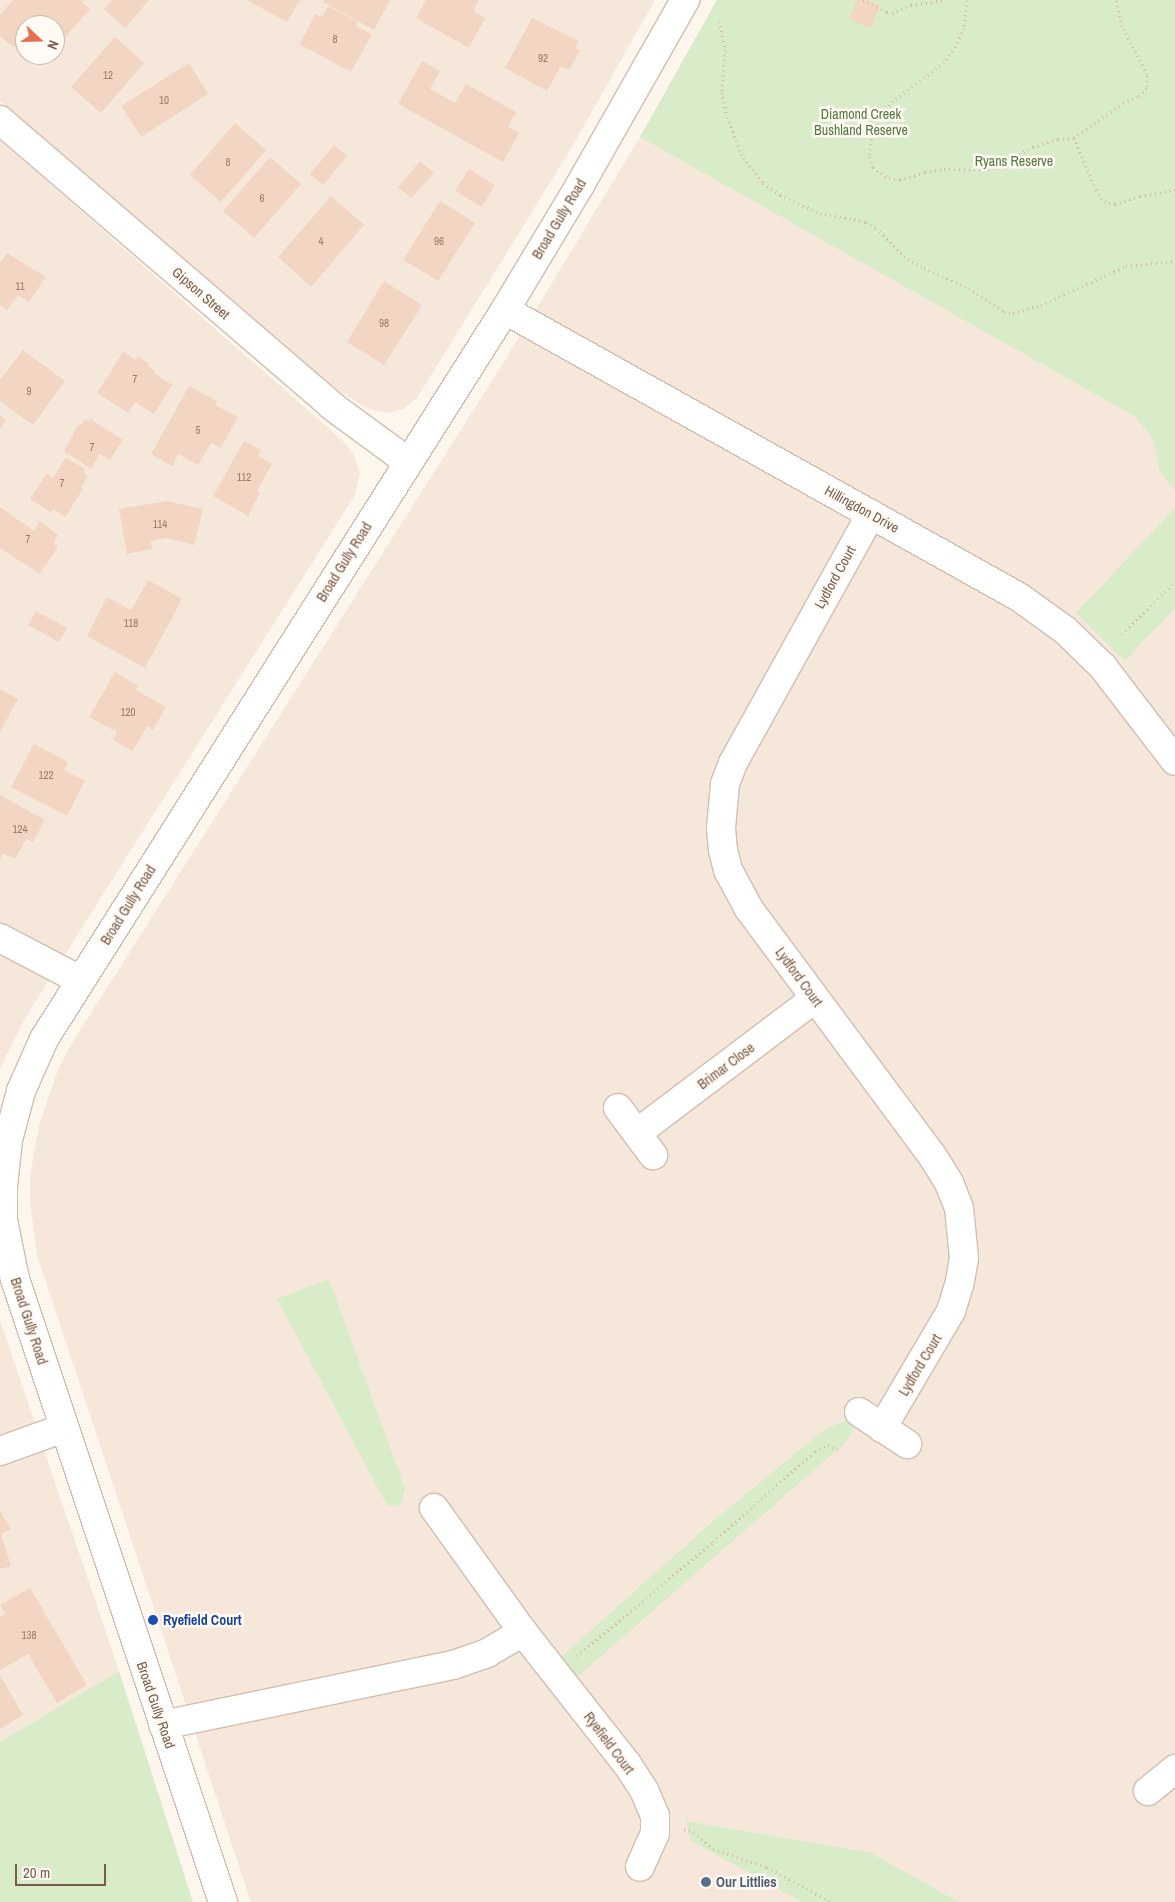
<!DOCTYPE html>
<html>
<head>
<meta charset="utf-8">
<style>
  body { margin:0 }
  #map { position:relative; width:1175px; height:1902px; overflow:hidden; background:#fdf6ec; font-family:"Archivo Narrow",sans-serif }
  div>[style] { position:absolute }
  .residential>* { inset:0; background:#f5e8da }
  .green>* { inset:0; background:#d8ecc9 }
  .building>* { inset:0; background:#f3d5c3 }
  .path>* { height:3px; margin-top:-1.5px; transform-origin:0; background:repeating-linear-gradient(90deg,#d9b8a5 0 1px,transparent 0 5px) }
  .roads { filter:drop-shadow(1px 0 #d1beb0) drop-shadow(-1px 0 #d1beb0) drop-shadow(0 1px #d1beb0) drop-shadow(0 -1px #d1beb0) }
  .minor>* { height:28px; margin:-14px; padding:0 14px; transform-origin:14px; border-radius:14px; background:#fff }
  .tertiary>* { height:28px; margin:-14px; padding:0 14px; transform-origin:14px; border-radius:14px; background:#fff }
  .dots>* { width:14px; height:14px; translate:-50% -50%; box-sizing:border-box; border:2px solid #fffaf3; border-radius:50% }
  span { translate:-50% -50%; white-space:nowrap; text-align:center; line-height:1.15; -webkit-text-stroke:5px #fffaf3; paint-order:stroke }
  .number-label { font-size:11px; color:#987a6a }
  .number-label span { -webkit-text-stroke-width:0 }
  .park-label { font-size:14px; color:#537a41 }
  .street-label { font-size:14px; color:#7a5c4d }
  .transit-label { font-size:14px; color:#164399; font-weight:700 }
  .left { translate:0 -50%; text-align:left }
  .service-label { font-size:14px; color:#4e5e75; font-weight:700 }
  .north { position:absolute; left:15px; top:15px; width:50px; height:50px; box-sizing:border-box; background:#fffaf3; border:1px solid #cabbb1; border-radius:50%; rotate:111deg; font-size:14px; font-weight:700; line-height:20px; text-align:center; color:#7a5c4d }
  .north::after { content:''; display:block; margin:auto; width:18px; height:22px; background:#e76f51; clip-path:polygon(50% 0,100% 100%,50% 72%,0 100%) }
  .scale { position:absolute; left:15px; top:1864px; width:91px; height:22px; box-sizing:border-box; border:2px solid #7a5c4d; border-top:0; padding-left:6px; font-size:15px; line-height:18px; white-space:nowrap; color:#7a5c4d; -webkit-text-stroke:4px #fffaf3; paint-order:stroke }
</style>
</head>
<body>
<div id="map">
  <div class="residential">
    <div style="clip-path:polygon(evenodd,0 0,655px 0,569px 152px,417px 398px,403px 409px,387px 413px,366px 408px,336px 389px,0 101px,0 0,25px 25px,55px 25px,55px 55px,25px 55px,25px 25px)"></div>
    <div style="clip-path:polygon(717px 0,1175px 0,1175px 1902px,251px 1902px,37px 1255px,30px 1203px,30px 1176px,39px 1125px,59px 1067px,72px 1043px,509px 354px,640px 137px)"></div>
    <div style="clip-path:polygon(0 140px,343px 441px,354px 456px,360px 473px,355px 495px,25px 1018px,0 1069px)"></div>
    <div style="clip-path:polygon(0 1320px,119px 1671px,0 1742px)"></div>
  </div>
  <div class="green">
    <div style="clip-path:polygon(717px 0,1175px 0,1175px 490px,1160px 472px,1153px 438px,1134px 416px,640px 137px)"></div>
    <div style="clip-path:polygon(1175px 508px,1175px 608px,1125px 661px,1076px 613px)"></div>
    <div style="clip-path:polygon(329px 1279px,405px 1489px,400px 1506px,387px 1505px,277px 1299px)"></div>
    <div style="clip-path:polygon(847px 1420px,855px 1427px,846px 1442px,575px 1679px,559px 1659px,712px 1522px,824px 1430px)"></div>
    <div style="clip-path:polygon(119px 1671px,193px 1902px,0 1902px,0 1742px)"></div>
    <div style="clip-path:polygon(686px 1821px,871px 1853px,959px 1902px,802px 1902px,691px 1841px)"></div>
  </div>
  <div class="building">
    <div style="clip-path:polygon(13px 0,84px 0,82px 2px,90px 9px,55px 49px,55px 25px,25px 25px,25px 55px,50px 55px,44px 62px,38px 58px,32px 64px,16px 50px,16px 46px,13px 47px,0 36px,0 15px)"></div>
    <div style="clip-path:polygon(112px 0,149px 0,125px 28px,104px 9px)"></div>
    <div style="clip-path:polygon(247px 0,300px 0,287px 22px)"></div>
    <div style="clip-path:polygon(324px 0,390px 0,374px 30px,323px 2px)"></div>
    <div style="clip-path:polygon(426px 0,479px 0,473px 11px,485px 18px,469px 48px,416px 18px)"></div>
    <div style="clip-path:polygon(857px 0,867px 0,880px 5px,871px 28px,849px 19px)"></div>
    <div style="clip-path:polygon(328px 6px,358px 22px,356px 26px,372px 34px,351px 72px,299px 44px,316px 14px,322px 17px)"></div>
    <div style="clip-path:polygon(532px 18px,579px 41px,575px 48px,580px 50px,569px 70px,561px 66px,547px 91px,505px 68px)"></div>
    <div style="clip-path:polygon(115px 37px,144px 63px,101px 113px,71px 87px)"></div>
    <div style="clip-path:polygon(422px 61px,440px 71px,430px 89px,455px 103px,466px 84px,516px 112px,508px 127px,519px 133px,503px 162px,398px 104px)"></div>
    <div style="clip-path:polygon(189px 63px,208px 94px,141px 137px,121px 106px)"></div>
    <div style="clip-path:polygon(235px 123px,266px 150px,221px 202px,190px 175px)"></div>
    <div style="clip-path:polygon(334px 145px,347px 156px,323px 185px,310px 174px)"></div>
    <div style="clip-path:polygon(270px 157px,301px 184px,254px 238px,223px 211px)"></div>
    <div style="clip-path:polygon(420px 161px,434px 173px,411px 198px,398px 187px)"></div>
    <div style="clip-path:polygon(469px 169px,495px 185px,482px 207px,455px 191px)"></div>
    <div style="clip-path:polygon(331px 196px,364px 225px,311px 287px,278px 257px)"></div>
    <div style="clip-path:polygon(440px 201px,475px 223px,438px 281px,403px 260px)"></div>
    <div style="clip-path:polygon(7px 253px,46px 277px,29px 302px,18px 295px,7px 310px,0 305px,0 263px)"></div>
    <div style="clip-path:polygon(384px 281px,422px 305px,384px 365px,347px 342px)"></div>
    <div style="clip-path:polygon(23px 350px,65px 381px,33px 425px,0 401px,0 380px)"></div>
    <div style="clip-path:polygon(123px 352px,136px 360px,138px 356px,149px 364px,148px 366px,155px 371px,154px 373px,172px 385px,154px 414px,135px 402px,128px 413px,97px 393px)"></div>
    <div style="clip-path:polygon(189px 386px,217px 401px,215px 405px,238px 417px,221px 448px,211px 443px,198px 465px,178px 454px,172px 466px,151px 454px)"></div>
    <div style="clip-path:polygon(0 415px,6px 420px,0 429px)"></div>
    <div style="clip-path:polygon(85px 419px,89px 422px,90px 419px,123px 440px,110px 460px,100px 454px,91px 469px,64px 451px,78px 425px,80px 426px)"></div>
    <div style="clip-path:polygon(244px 441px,261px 450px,258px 456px,272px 464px,257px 491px,260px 493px,248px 516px,213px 496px)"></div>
    <div style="clip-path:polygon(66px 457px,85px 469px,83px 472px,88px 476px,81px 487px,83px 489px,65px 517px,53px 509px,50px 512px,30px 499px,46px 474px,53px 478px)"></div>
    <div style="clip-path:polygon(167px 501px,203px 509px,194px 545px,166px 538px,151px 541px,152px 549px,127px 554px,119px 509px)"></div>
    <div style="clip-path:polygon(0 507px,34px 531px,40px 521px,58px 535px,53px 543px,58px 546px,40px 574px,0 548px)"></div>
    <div style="clip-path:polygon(148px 580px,182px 599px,145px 668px,87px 636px,107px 597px,131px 610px)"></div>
    <div style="clip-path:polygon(36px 611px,67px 628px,59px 642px,28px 625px)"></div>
    <div style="clip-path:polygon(115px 672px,138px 686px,136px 690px,166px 707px,153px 730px,147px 726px,133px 751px,113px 740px,117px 732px,89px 717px)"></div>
    <div style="clip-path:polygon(0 689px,18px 699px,0 732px)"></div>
    <div style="clip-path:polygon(34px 744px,68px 762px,64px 770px,85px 781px,67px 816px,11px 787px)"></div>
    <div style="clip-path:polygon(0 795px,45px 820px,33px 842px,26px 839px,15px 859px,3px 853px,0 859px)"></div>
    <div style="clip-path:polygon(0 1511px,11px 1529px,1px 1534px,11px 1566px,0 1569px)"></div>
    <div style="clip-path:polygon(30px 1588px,87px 1685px,57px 1703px,28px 1654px,0 1670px,0 1617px,5px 1614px,0 1605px)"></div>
    <div style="clip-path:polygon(0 1675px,23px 1715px,0 1729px)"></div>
  </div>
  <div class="path">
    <div style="left:863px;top:0;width:27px;rotate:27deg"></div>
    <div style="left:887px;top:12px;width:5px;rotate:11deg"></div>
    <div style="left:892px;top:13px;width:21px;rotate:-23deg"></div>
    <div style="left:911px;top:5px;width:35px;rotate:-8deg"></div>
    <div style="left:967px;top:0;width:28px;rotate:96deg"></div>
    <div style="left:964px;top:28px;width:25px;rotate:116deg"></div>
    <div style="left:953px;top:51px;width:14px;rotate:129deg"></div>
    <div style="left:944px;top:62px;width:64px;rotate:142.6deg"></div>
    <div style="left:893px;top:101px;width:18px;rotate:128deg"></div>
    <div style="left:882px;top:115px;width:21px;rotate:118deg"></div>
    <div style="left:872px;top:134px;width:23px;rotate:97deg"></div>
    <div style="left:869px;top:157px;width:11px;rotate:68deg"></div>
    <div style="left:873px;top:167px;width:19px;rotate:35deg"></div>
    <div style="left:889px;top:178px;width:11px;rotate:10deg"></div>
    <div style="left:900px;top:180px;width:26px;rotate:-18deg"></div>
    <div style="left:925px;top:172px;width:19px;rotate:-9deg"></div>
    <div style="left:944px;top:169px;width:44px;rotate:1.3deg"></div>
    <div style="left:988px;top:170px;width:51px;rotate:-27.1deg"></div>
    <div style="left:1033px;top:147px;width:26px;rotate:-18deg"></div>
    <div style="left:1058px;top:139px;width:16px;rotate:-4deg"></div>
    <div style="left:1074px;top:138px;width:60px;rotate:-35.5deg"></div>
    <div style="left:1123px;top:103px;width:17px;rotate:-24deg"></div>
    <div style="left:1139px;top:96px;width:12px;rotate:-48deg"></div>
    <div style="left:1147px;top:87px;width:13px;rotate:-90deg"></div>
    <div style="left:1147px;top:74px;width:54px;rotate:-117.5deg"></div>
    <div style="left:1122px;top:26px;width:27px;rotate:-103deg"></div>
    <div style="left:719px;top:21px;width:30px;rotate:78deg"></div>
    <div style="left:725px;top:50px;width:42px;rotate:94.1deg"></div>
    <div style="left:722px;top:92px;width:25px;rotate:79deg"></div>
    <div style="left:727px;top:117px;width:44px;rotate:68.7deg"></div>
    <div style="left:743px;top:158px;width:32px;rotate:51deg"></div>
    <div style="left:763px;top:183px;width:21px;rotate:35deg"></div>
    <div style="left:780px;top:195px;width:44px;rotate:24.2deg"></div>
    <div style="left:820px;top:213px;width:47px;rotate:11.1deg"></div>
    <div style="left:866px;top:222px;width:12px;rotate:31deg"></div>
    <div style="left:876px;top:228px;width:40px;rotate:45deg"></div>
    <div style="left:904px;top:256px;width:23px;rotate:31deg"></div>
    <div style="left:924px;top:268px;width:49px;rotate:24deg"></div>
    <div style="left:969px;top:288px;width:42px;rotate:34.4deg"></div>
    <div style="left:1004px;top:312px;width:9px;rotate:6deg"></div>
    <div style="left:1013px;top:313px;width:29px;rotate:-16deg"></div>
    <div style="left:1041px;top:305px;width:94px;rotate:-24.6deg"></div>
    <div style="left:1126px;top:266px;width:49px;rotate:-5.8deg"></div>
    <div style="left:1074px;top:138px;width:56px;rotate:67.1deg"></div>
    <div style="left:1096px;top:190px;width:9px;rotate:58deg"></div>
    <div style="left:1101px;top:198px;width:9px;rotate:32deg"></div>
    <div style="left:1109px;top:203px;width:6px;rotate:9deg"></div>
    <div style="left:1115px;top:204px;width:26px;rotate:-18deg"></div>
    <div style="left:1140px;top:196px;width:36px;rotate:-10deg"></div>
    <div style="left:1122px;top:634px;width:74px;rotate:-44.5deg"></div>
    <div style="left:577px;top:1656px;width:177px;rotate:-40deg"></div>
    <div style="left:713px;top:1542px;width:137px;rotate:-41.7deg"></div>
    <div style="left:815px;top:1451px;width:14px;rotate:-25deg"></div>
    <div style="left:828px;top:1445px;width:11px;rotate:22deg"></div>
    <div style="left:684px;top:1829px;width:10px;rotate:17deg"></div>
    <div style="left:694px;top:1832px;width:25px;rotate:42deg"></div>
    <div style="left:713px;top:1849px;width:57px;rotate:18.4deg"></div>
    <div style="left:767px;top:1867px;width:73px;rotate:28.7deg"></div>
  </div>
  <div class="roads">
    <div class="minor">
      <div style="left:505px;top:310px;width:589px;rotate:29.18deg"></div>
      <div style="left:1019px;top:597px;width:57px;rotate:35.7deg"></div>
      <div style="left:1065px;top:630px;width:53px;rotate:44.2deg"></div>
      <div style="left:1103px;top:667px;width:118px;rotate:52.5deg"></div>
      <div style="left:871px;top:514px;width:285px;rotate:119deg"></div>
      <div style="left:733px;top:763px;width:22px;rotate:111deg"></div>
      <div style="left:725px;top:784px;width:44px;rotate:95.2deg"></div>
      <div style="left:721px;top:828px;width:22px;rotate:85deg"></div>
      <div style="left:723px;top:850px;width:21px;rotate:76deg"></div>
      <div style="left:728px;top:870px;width:44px;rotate:61.7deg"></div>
      <div style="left:749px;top:909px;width:309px;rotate:53.4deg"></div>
      <div style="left:933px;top:1157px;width:31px;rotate:58deg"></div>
      <div style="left:949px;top:1183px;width:27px;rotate:68deg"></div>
      <div style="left:959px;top:1208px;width:50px;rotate:84.3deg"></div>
      <div style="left:964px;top:1258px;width:27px;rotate:100deg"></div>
      <div style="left:959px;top:1285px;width:27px;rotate:107deg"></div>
      <div style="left:951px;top:1311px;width:136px;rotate:120.5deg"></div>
      <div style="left:0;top:938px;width:90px;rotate:27.7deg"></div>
      <div style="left:618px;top:1108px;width:59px;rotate:53.3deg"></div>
      <div style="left:637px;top:1133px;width:222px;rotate:-37.1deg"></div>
      <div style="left:859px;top:1412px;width:58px;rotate:33.7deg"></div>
      <div style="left:0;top:1451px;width:68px;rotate:-19.8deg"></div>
      <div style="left:434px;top:1508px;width:153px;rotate:54.3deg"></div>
      <div style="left:163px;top:1725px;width:296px;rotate:-11.7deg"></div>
      <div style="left:453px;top:1665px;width:36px;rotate:-19deg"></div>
      <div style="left:487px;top:1653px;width:42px;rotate:-30.3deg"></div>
      <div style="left:523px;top:1632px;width:168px;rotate:51.8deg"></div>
      <div style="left:627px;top:1764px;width:31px;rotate:57deg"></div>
      <div style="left:644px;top:1790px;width:28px;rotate:67deg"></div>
      <div style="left:655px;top:1816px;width:17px;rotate:90deg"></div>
      <div style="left:655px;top:1833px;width:37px;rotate:114deg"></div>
      <div style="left:1148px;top:1791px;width:35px;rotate:-39deg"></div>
    </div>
    <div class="tertiary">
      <div style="left:0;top:120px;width:438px;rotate:40.7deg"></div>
      <div style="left:332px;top:406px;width:93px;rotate:36.3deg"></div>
      <div style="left:223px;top:1902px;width:657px;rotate:-108.46deg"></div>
      <div style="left:15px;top:1279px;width:60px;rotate:-101.5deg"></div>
      <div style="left:3px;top:1220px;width:34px;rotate:-90deg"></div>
      <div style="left:3px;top:1186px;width:46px;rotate:-83.8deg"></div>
      <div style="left:8px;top:1140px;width:51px;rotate:-75.1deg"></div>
      <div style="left:21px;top:1091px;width:57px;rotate:-66.1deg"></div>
      <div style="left:44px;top:1039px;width:863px;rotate:-57.69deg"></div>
      <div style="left:505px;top:310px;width:146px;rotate:-59deg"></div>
      <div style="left:580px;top:185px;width:213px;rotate:-60.4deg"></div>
    </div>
  </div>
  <div class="dots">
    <div style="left:153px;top:1620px;background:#1a4fb4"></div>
    <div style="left:706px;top:1882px;background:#5c6f8a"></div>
  </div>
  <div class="number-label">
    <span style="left:335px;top:39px">8</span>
    <span style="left:543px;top:58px">92</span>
    <span style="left:108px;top:75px">12</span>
    <span style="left:164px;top:100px">10</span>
    <span style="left:228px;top:162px">8</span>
    <span style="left:262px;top:198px">6</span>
    <span style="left:321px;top:241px">4</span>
    <span style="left:439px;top:241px">96</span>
    <span style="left:20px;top:286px">11</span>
    <span style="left:384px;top:323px">98</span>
    <span style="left:135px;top:379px">7</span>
    <span style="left:29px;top:391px">9</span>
    <span style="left:198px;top:430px">5</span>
    <span style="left:92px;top:447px">7</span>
    <span style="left:244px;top:477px">112</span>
    <span style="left:62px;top:483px">7</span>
    <span style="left:160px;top:524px">114</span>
    <span style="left:28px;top:539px">7</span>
    <span style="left:131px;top:623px">118</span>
    <span style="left:128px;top:712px">120</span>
    <span style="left:46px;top:775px">122</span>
    <span style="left:20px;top:829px">124</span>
    <span style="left:29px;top:1635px">138</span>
  </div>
  <div class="park-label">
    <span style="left:861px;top:122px">Diamond Creek<br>Bushland Reserve</span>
    <span style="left:1014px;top:161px">Ryans Reserve</span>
  </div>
  <div class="street-label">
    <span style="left:559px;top:219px;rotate:-59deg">Broad Gully Road</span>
    <span style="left:201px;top:293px;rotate:41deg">Gipson Street</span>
    <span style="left:862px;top:509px;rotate:29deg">Hillingdon Drive</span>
    <span style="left:344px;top:562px;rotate:-58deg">Broad Gully Road</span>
    <span style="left:835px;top:577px;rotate:-61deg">Lydford Court</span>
    <span style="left:128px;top:905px;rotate:-58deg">Broad Gully Road</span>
    <span style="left:799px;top:977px;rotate:54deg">Lydford Court</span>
    <span style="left:726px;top:1066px;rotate:-37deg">Brimar Close</span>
    <span style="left:29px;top:1321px;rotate:72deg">Broad Gully Road</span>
    <span style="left:920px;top:1365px;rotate:-59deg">Lydford Court</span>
    <span style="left:156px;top:1705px;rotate:71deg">Broad Gully Road</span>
    <span style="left:609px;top:1743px;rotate:53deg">Ryefield Court</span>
  </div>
  <div class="transit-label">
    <span class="left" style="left:163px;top:1620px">Ryefield Court</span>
  </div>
  <div class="service-label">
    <span class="left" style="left:716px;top:1882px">Our Littlies</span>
  </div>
  <div class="north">N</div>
  <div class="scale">20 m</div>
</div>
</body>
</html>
